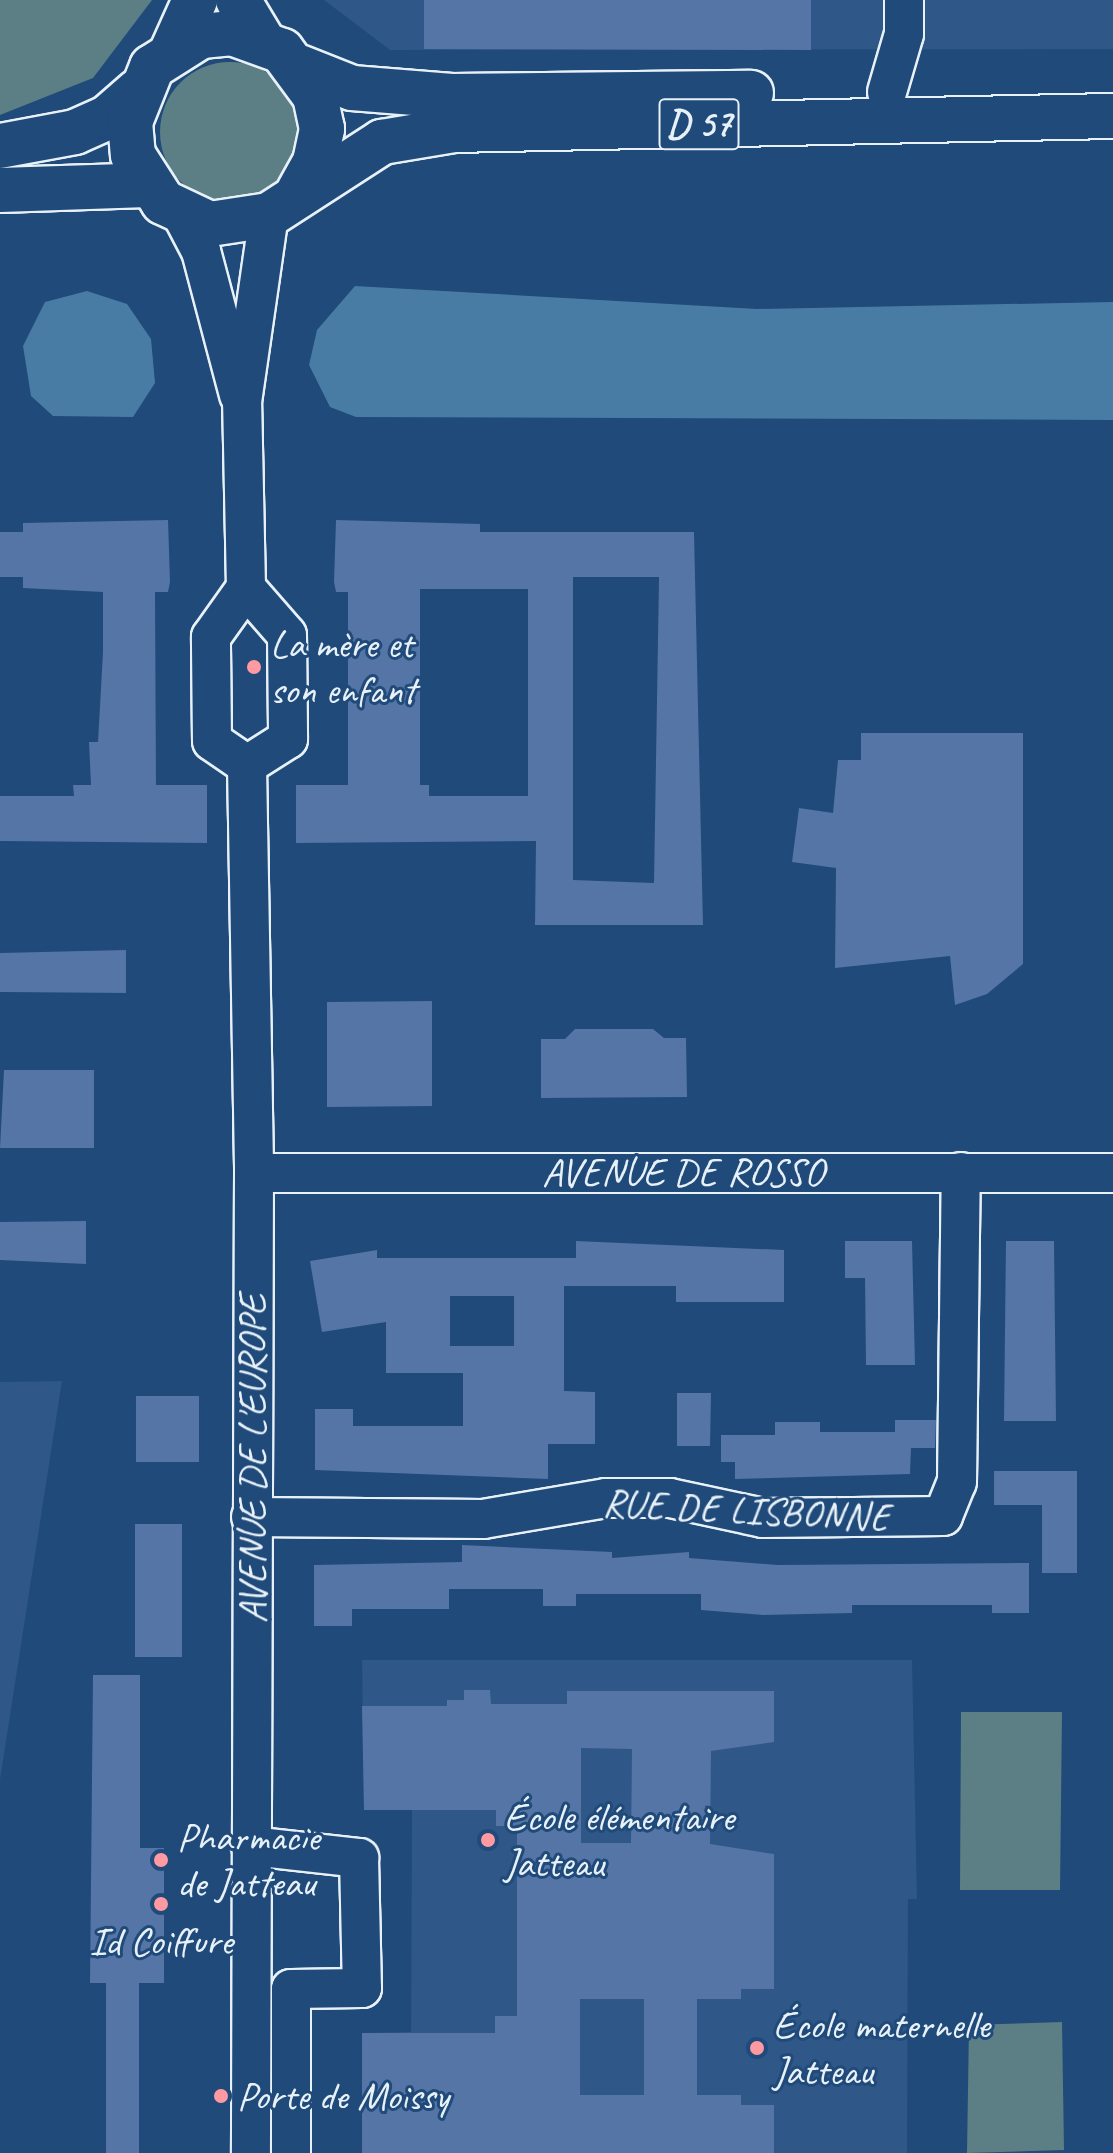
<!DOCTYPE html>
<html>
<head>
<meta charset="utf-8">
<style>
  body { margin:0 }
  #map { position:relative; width:1113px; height:2153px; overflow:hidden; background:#1f4a7a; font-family:Caveat,sans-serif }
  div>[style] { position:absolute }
  .built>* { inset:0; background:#2f5787 }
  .green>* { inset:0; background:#5b7f84 }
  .round { border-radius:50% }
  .water>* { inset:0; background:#487ca5 }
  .building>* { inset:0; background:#5475a5 }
  .roads { filter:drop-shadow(2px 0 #e8f1f8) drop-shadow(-2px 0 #e8f1f8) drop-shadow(0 2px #e8f1f8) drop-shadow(0 -2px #e8f1f8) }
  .minor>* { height:38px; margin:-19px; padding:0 19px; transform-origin:19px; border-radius:19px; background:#1f4a7a }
  .tertiary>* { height:44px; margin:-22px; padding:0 22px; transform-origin:22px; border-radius:22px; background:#1f4a7a }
  .primary>* { height:44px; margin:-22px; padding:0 22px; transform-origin:22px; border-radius:22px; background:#1f4a7a }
  .dots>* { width:22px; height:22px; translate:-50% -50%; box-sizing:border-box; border:4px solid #1f4a7a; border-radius:50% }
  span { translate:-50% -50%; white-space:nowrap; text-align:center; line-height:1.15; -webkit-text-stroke:6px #1f4a7a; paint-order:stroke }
  .shield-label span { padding:2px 6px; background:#1f4a7a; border:2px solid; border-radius:6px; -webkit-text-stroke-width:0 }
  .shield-label { font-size:38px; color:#e8f1f8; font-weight:700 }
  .poi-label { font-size:40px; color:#e8f1f8 }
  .left { translate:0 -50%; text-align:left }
  .street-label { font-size:40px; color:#e8f1f8 }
</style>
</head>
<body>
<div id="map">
  <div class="built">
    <div style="clip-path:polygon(324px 0,1113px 0,1113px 49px,390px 50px)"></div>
    <div style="clip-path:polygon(62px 1381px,0 1780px,0 1382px)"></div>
    <div style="clip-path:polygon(362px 1660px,912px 1660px,917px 1899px,908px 1899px,907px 2153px,362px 2153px,362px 2033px,411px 2032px,412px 1810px,364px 1810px)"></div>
  </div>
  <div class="green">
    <div style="clip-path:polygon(0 0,152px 0,93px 78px,0 115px)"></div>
    <div class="round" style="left:160px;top:62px;width:140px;height:140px"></div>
    <div style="clip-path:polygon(961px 1712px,1062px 1712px,1060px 1890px,960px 1890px)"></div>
    <div style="clip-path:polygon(1062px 2022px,1064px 2150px,967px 2153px,969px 2025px)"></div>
  </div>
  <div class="water">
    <div style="clip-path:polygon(355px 286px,757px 309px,1113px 302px,1113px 420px,356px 417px,330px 407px,309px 365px,317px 330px)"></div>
    <div style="clip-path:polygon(87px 291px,127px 304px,151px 339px,155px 383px,133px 417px,53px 416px,31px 396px,23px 346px,45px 302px)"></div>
  </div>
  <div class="building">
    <div style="clip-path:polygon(424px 0,811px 0,811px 50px,424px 49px)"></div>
    <div style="clip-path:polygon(168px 520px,170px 582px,168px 592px,155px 592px,156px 785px,207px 785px,207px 843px,0 841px,0 796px,74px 796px,73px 785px,91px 785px,89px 742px,98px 742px,103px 652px,103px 592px,23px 588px,23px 577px,0 577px,0 532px,23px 532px,23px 523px)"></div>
    <div style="clip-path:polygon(evenodd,336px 520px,480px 524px,480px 532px,694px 532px,703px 925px,535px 925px,536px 841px,296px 843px,296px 785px,348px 785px,348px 592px,336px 592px,334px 582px,336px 520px,573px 577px,659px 577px,654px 883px,573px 880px,573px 577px,336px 520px,420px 589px,528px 589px,528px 796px,429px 796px,429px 785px,420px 785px,420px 589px)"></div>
    <div style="clip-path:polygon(861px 733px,1023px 733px,1023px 964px,987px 994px,955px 1005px,950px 956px,835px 968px,836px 868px,792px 862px,799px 808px,833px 813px,838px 760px,861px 760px)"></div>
    <div style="clip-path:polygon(126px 950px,126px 993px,0 992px,0 953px)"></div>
    <div style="clip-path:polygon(432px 1001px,432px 1106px,327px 1107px,327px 1002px)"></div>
    <div style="clip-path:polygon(575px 1029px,653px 1029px,664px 1038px,686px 1038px,687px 1097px,541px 1098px,541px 1039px,565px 1039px)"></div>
    <div style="clip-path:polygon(4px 1070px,94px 1070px,94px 1148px,0 1148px)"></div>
    <div style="clip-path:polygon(86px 1221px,86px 1264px,0 1260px,0 1222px)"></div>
    <div style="clip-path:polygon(evenodd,576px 1241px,784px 1250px,784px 1302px,676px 1302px,676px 1286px,564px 1286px,564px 1391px,595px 1392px,595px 1444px,548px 1444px,548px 1479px,315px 1470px,315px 1409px,353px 1409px,353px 1426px,463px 1426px,463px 1373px,386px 1373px,386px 1322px,322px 1332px,310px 1261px,377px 1250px,377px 1258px,576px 1258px,576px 1241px,450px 1296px,514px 1296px,514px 1346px,450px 1346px,450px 1296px)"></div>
    <div style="clip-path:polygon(845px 1241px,912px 1241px,915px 1365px,866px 1365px,865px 1278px,845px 1278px)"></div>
    <div style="clip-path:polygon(1006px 1241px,1054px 1241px,1056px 1421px,1004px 1421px)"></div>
    <div style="clip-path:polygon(677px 1393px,711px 1393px,710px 1446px,677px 1446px)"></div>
    <div style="clip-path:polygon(136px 1396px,199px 1396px,199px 1462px,136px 1462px)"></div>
    <div style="clip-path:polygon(895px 1420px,936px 1420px,935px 1448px,911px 1448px,910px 1474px,735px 1479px,735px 1462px,721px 1462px,721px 1435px,775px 1435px,775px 1422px,820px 1422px,820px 1432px,895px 1432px)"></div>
    <div style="clip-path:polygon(994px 1471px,1077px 1471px,1077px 1573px,1042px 1573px,1042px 1505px,994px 1505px)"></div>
    <div style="clip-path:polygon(135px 1524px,182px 1524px,182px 1657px,135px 1657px)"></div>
    <div style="clip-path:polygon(462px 1545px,612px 1552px,612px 1558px,689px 1552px,689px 1558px,778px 1565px,1029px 1563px,1029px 1613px,992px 1613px,992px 1605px,852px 1605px,852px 1613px,763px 1615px,701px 1610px,701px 1594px,576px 1594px,576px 1606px,543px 1606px,543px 1589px,449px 1589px,449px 1609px,352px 1609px,352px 1626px,314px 1626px,314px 1565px,462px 1562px)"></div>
    <div style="clip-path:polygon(93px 1675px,140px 1675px,140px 1848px,164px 1848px,164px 1983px,139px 1983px,139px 2153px,106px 2153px,106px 1983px,90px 1983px)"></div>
    <div style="clip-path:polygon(evenodd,464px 1690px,490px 1690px,491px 1704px,567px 1704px,567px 1691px,774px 1691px,774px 1742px,711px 1751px,710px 1844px,774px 1854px,774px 1989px,741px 1989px,741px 1999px,697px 1999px,697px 2095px,741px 2095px,741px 2105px,774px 2105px,774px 2153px,362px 2153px,362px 2033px,495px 2033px,495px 2016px,517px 2016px,517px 1826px,496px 1826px,496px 1810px,364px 1810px,362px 1706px,447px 1706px,447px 1700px,464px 1700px,464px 1690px,581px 1748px,632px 1749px,631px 1843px,581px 1843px,581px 1748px,464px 1690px,580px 1999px,644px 1999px,644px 2095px,580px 2095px,580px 1999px)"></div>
  </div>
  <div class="roads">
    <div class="minor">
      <div style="left:887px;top:92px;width:60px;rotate:-73.7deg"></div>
      <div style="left:904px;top:34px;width:34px;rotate:-90deg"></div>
      <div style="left:182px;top:215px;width:41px;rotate:62.2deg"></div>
      <div style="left:201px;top:251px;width:149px;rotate:75.2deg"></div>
      <div style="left:246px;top:588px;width:62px;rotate:48.9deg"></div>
      <div style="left:287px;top:635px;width:104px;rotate:89.4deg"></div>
      <div style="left:288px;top:739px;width:49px;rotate:147.6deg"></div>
      <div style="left:247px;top:765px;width:408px;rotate:89deg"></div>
      <div style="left:254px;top:1173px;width:980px;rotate:90.18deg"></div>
      <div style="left:247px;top:765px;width:42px;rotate:-145.6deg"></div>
      <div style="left:212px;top:741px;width:104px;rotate:-90.6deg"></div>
      <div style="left:211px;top:637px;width:60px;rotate:-54.5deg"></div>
      <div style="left:246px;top:588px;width:186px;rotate:-91.2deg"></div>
      <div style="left:242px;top:402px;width:189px;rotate:-81.8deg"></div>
      <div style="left:254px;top:1173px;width:859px"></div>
      <div style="left:251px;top:1517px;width:232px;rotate:0.5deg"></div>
      <div style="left:483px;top:1519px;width:125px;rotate:-9.7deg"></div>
      <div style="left:606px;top:1498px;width:64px"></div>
      <div style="left:670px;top:1498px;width:95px;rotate:12.1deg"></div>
      <div style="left:763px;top:1518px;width:180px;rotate:-0.6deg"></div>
      <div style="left:943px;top:1516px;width:37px;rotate:-68deg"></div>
      <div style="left:957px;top:1482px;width:310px;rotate:-89.3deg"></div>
      <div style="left:251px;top:1846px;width:109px;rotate:6.3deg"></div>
      <div style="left:359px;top:1858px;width:130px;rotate:88.7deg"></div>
      <div style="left:362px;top:1988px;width:71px;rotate:179.2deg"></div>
      <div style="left:291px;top:1989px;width:164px;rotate:90deg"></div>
    </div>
    <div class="tertiary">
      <div style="left:238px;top:0;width:47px;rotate:59deg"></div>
      <div style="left:173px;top:49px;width:54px;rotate:-65.8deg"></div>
    </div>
    <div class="primary">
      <div style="left:299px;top:67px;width:57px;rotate:21.6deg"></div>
      <div style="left:352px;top:88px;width:100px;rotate:4.6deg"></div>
      <div style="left:452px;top:96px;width:299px;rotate:-0.6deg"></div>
      <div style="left:0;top:146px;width:76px;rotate:-10.6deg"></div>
      <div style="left:75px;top:132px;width:35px;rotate:-24deg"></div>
      <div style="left:107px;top:118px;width:41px;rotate:-41.1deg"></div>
      <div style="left:0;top:190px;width:147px;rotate:-1.9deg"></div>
      <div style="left:299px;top:191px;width:33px;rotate:-61deg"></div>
      <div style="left:315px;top:162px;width:34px;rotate:-78deg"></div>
      <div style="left:322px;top:129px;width:34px;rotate:-102deg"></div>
      <div style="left:315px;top:96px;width:56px;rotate:-126.3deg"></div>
      <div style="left:282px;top:51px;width:53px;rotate:-160.2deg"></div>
      <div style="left:232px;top:33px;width:31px;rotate:174deg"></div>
      <div style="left:201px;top:36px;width:58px;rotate:147.7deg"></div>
      <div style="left:152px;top:67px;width:59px;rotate:111.8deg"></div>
      <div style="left:130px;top:122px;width:33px;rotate:85deg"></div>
      <div style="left:133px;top:155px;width:56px;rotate:57.4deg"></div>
      <div style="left:163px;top:202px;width:52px;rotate:25.1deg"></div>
      <div style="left:210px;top:224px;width:60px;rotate:-8.7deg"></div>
      <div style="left:269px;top:215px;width:135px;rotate:-32.9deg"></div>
      <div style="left:382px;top:142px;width:73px;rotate:-9.5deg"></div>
      <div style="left:454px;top:130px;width:659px;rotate:-1.22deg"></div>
    </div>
  </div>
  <div class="dots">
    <div style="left:254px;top:667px;background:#ff9aa2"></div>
    <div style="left:488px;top:1840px;background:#ff9aa2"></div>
    <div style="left:161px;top:1860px;background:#ff9aa2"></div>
    <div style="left:161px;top:1904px;background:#ff9aa2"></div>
    <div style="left:757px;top:2048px;background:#ff9aa2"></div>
    <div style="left:221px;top:2096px;background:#ff9aa2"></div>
  </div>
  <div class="shield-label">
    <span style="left:699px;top:124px">D 57</span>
  </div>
  <div class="poi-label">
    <span class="left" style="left:270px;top:667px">La mère et<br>son enfant</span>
    <span class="left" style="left:504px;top:1840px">École élémentaire<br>Jatteau</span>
    <span class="left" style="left:177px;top:1860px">Pharmacie<br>de Jatteau</span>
    <span style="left:161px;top:1941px">Id Coiffure</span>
    <span class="left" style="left:773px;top:2048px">École maternelle<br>Jatteau</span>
    <span class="left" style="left:237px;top:2096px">Porte de Moissy</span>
  </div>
  <div class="street-label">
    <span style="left:683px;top:1172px">AVENUE DE ROSSO</span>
    <span style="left:252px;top:1459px;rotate:-90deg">AVENUE DE L'EUROPE</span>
    <span style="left:746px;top:1510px;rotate:3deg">RUE DE LISBONNE</span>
  </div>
</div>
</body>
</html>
